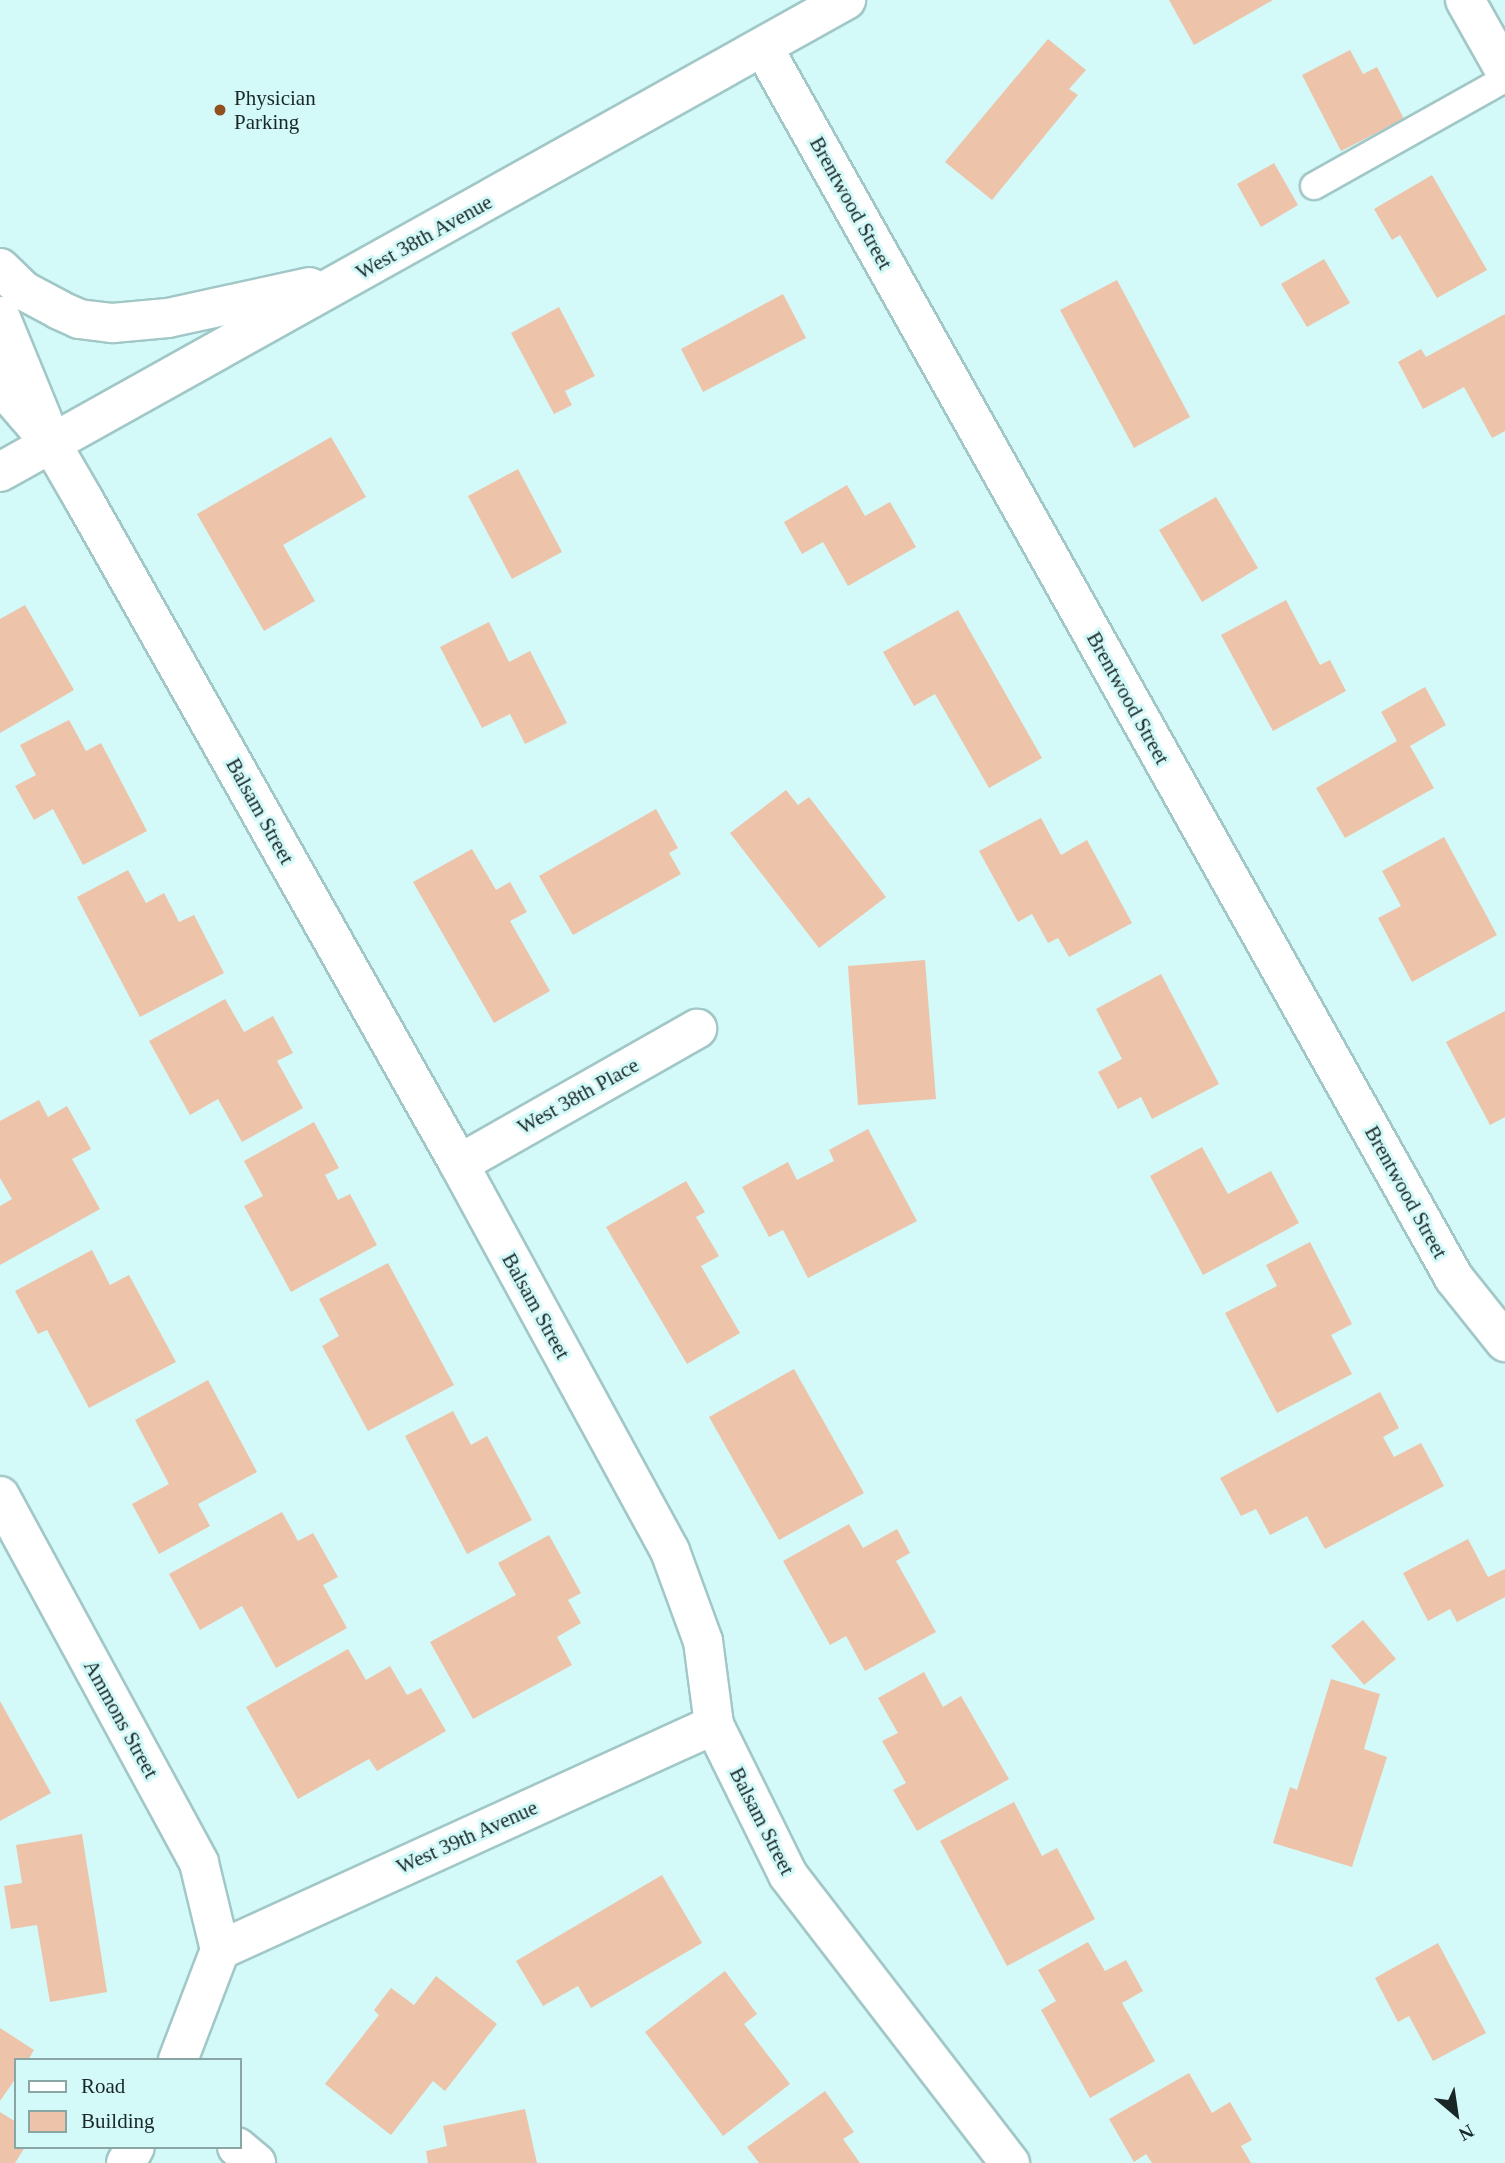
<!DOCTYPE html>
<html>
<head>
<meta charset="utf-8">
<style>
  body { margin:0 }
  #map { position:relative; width:1505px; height:2163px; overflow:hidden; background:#d3f9f8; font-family:Georgia,serif }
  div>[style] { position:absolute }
  .building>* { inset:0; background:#edc4aa }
  .roads { filter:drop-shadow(2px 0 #a2c7c7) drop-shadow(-2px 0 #a2c7c7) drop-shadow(0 2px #a2c7c7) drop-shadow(0 -2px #a2c7c7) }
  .lane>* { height:26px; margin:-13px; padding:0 13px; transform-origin:13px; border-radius:13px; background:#fff }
  .street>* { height:38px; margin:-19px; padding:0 19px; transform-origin:19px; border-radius:19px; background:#fff }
  .secondary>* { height:38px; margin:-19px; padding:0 19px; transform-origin:19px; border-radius:19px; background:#fff }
  .dots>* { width:19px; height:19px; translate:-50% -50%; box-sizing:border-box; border:4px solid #d3f9f8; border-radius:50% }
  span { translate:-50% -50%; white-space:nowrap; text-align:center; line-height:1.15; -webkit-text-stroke:6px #d3f9f8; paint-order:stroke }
  .poi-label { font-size:21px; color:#192727 }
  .left { translate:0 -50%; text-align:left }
  .street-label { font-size:21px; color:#192727 }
  .legend { position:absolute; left:14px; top:2058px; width:228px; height:91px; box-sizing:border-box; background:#d3f9f8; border:2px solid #89a5a4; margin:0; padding:9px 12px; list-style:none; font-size:21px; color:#192727 }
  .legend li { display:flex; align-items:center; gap:14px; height:35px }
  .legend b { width:35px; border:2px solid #89a5a4 }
  .north { position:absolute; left:1421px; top:2079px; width:70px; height:70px; -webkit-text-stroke:5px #d3f9f8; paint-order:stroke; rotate:151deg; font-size:19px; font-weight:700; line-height:28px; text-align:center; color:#192727 }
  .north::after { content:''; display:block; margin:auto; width:24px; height:32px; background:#192727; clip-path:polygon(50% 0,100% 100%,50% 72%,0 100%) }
</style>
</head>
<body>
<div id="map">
  <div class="building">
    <div style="clip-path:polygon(1169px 0,1273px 0,1194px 45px)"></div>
    <div style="clip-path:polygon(1048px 39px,1086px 70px,1069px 89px,1078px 95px,992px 200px,945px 162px)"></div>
    <div style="clip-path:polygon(1350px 50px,1363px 74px,1377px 67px,1404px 119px,1341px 151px,1302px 75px)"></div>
    <div style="clip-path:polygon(1274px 163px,1298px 205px,1261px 227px,1237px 184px)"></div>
    <div style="clip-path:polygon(1432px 175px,1487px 270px,1437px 298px,1400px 235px,1392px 240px,1374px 209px)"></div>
    <div style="clip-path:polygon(1324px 259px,1350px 303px,1307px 327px,1281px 284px)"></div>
    <div style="clip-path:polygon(1117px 280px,1190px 417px,1134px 448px,1060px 310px)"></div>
    <div style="clip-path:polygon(783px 294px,806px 338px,703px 392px,681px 349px)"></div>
    <div style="clip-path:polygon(559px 307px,595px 376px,565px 391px,572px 405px,554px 414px,511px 333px)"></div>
    <div style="clip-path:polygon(1505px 314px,1505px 431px,1492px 438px,1464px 387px,1423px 409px,1398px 362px,1421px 349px,1426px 357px)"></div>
    <div style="clip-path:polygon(331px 437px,366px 497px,283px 545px,315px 601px,264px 631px,197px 514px)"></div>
    <div style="clip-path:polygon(518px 469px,562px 552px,512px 579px,468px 496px)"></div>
    <div style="clip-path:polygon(847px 485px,865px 516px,890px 502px,916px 547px,848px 586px,823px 542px,802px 554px,784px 522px)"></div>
    <div style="clip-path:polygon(1216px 497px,1258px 568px,1202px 602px,1159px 530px)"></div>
    <div style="clip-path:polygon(1286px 600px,1320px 665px,1330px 660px,1346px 691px,1273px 731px,1221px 635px)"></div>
    <div style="clip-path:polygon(25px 605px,74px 690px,0 733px,0 619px)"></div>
    <div style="clip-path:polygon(958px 610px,1042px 758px,989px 788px,935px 694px,914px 706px,883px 652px)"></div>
    <div style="clip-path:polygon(489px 622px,509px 662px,530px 651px,567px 723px,525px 744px,510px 714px,482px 728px,440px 647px)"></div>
    <div style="clip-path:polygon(1425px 687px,1446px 725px,1410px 746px,1434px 788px,1345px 838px,1316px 788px,1397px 741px,1381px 712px)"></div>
    <div style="clip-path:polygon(69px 720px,86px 751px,101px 743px,147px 831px,83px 865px,53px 809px,34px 820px,15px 786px,36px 775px,20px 745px)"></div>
    <div style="clip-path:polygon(786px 790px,798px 805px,809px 797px,886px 897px,819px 948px,730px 833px)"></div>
    <div style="clip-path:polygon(656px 809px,678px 848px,669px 853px,681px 874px,573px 935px,539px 876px)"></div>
    <div style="clip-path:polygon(1041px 818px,1061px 855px,1087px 840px,1132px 923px,1069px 957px,1058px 938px,1048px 943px,1032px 914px,1018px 922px,979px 851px)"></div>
    <div style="clip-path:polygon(1444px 837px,1497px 935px,1412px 982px,1378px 918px,1401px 906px,1382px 871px)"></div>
    <div style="clip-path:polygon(472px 849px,496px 890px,510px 882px,527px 912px,510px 921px,550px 991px,494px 1023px,413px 882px)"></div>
    <div style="clip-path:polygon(128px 870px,146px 903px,164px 893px,179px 922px,194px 915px,224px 973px,140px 1017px,77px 897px)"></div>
    <div style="clip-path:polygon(925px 960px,936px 1099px,858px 1105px,848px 966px)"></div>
    <div style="clip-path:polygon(1161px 974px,1219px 1084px,1152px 1119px,1141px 1097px,1118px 1109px,1098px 1072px,1122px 1059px,1096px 1009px)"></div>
    <div style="clip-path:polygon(225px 999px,244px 1032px,273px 1016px,293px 1053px,277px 1061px,303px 1108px,242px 1142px,218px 1099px,190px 1115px,149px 1041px)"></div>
    <div style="clip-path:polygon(1505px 1011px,1505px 1117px,1490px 1125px,1446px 1042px)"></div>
    <div style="clip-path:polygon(39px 1100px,48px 1117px,67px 1106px,91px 1149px,72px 1159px,100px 1209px,0 1265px,0 1206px,12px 1199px,0 1178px,0 1121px)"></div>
    <div style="clip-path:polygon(314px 1122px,339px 1168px,325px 1175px,338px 1200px,350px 1194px,377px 1245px,291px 1292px,244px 1206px,263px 1196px,244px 1161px)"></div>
    <div style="clip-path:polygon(868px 1129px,917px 1221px,808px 1278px,783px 1230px,769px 1237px,742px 1187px,788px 1162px,797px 1180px,834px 1161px,829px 1150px)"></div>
    <div style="clip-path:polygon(1202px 1147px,1228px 1194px,1271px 1171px,1299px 1223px,1203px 1275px,1150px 1176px)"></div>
    <div style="clip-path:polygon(686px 1181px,705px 1212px,696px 1217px,719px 1256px,701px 1266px,740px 1333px,687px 1364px,606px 1227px)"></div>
    <div style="clip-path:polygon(1310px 1242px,1352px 1324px,1331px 1335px,1352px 1374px,1277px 1413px,1225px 1313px,1277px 1286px,1266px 1265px)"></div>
    <div style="clip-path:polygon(92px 1250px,110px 1285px,129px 1275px,176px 1362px,89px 1408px,47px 1330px,38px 1334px,15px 1291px)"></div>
    <div style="clip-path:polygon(388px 1263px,454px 1385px,368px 1431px,322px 1346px,339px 1336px,319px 1299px)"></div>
    <div style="clip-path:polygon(794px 1369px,864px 1493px,779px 1540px,709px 1417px)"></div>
    <div style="clip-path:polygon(208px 1380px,257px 1472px,198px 1504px,210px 1526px,159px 1554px,132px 1504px,169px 1484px,135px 1420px)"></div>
    <div style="clip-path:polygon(1380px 1392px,1399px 1428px,1383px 1437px,1394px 1457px,1421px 1443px,1444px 1486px,1325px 1549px,1307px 1516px,1270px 1535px,1256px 1509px,1241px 1516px,1220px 1478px)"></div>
    <div style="clip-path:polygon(453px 1411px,471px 1445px,487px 1436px,532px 1520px,467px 1554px,405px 1436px)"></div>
    <div style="clip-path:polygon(282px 1512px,298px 1541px,313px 1533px,338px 1577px,323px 1585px,347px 1628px,276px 1668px,242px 1606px,200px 1630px,169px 1574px)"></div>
    <div style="clip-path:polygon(849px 1524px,863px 1548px,897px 1529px,910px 1553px,896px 1561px,936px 1632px,865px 1671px,846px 1636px,830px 1645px,783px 1561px)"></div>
    <div style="clip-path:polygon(549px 1535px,581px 1593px,568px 1600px,581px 1623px,557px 1637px,572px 1665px,473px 1719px,430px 1642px,516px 1595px,498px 1563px)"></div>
    <div style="clip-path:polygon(1468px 1539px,1488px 1577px,1505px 1569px,1505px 1597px,1457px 1622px,1450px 1609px,1428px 1621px,1403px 1573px)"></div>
    <div style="clip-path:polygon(1363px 1620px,1396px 1659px,1364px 1685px,1331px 1646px)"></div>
    <div style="clip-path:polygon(348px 1649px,366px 1680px,390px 1666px,407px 1695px,421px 1688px,446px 1731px,377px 1771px,369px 1759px,298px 1799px,246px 1707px)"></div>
    <div style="clip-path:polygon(924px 1672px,943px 1707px,961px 1696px,1009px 1779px,917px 1831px,893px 1790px,906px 1783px,882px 1741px,898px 1733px,878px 1698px)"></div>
    <div style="clip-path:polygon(1331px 1679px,1380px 1694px,1364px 1749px,1387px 1757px,1352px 1867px,1273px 1843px,1290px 1787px,1297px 1790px)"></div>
    <div style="clip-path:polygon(0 1701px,51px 1793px,0 1821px)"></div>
    <div style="clip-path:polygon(1014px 1802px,1042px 1856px,1057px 1848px,1095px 1919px,1007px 1966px,940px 1841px)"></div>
    <div style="clip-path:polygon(82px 1834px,107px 1992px,50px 2002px,37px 1925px,11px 1929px,4px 1886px,22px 1883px,16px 1845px)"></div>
    <div style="clip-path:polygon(662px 1875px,702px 1943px,591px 2008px,578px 1986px,543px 2006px,516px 1961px)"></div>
    <div style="clip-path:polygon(1088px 1942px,1105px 1971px,1126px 1960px,1143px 1991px,1122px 2003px,1155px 2061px,1090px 2098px,1041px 2010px,1056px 2001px,1038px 1970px)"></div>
    <div style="clip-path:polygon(1438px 1943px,1486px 2033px,1433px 2061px,1409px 2016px,1398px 2022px,1375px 1978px)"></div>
    <div style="clip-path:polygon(725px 1971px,757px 2014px,744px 2024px,790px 2084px,723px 2136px,645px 2032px)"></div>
    <div style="clip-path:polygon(436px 1976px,497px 2024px,445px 2091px,433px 2081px,391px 2135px,325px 2084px,379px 2015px,374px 2010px,391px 1988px,414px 2005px)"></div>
    <div style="clip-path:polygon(0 2028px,34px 2050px,28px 2060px,16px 2060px,16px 2078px,0 2101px)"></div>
    <div style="clip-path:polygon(1189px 2073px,1212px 2113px,1230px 2102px,1252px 2140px,1241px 2146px,1251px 2163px,1152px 2163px,1146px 2154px,1134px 2162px,1109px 2119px)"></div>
    <div style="clip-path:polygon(825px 2091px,854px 2132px,843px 2139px,860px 2163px,759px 2163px,747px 2147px)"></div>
    <div style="clip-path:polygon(525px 2109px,537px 2163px,428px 2163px,426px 2151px,447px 2146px,443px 2126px)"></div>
    <div style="clip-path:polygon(0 2112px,16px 2122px,16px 2147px,25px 2147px,15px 2163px,0 2163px)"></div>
  </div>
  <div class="roads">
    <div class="lane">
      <div style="left:1314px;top:186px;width:219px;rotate:-29.3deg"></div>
    </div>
    <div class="street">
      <div style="left:1465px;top:0;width:81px;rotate:60.6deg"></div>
      <div style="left:763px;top:47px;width:1412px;rotate:60.69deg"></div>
      <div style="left:1454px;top:1278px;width:82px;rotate:51.4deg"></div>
      <div style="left:0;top:316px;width:113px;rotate:67.7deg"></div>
      <div style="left:0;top:384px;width:78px;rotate:49.2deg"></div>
      <div style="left:51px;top:443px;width:66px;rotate:59.9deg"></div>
      <div style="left:84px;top:500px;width:763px;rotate:60.54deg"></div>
      <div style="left:459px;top:1164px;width:441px;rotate:61.4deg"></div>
      <div style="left:670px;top:1551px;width:96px;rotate:69.9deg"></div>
      <div style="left:703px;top:1641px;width:85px;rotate:82.5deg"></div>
      <div style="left:714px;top:1725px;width:167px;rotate:63.7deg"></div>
      <div style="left:788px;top:1875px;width:364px;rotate:52.4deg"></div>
      <div style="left:459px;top:1164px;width:274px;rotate:-29.6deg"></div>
      <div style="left:0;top:1496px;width:417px;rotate:61.5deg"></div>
      <div style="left:199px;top:1863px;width:89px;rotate:76.4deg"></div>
      <div style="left:220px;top:1950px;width:543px;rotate:-24.49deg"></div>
      <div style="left:178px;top:2060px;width:118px;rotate:-69.1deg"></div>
      <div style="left:237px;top:2147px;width:25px;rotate:40deg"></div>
      <div style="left:126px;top:2163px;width:18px;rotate:-61deg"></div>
    </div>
    <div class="secondary">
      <div style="left:0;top:268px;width:33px;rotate:44deg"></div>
      <div style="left:24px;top:291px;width:40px;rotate:28deg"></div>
      <div style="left:59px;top:310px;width:22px;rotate:24deg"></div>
      <div style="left:79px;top:319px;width:34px;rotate:7deg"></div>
      <div style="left:113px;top:323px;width:55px;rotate:-5.2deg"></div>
      <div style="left:168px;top:318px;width:145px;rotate:-12.3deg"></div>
      <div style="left:0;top:472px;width:969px;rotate:-29.16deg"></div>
    </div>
  </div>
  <div class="dots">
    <div style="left:220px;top:110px;background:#924f1f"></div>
  </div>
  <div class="poi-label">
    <span class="left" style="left:234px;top:110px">Physician<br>Parking</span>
  </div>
  <div class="street-label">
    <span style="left:851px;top:203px;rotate:61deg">Brentwood Street</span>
    <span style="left:424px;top:237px;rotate:-29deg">West 38th Avenue</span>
    <span style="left:1128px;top:698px;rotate:61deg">Brentwood Street</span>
    <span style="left:260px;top:811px;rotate:61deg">Balsam Street</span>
    <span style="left:578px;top:1096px;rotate:-29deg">West 38th Place</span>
    <span style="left:1406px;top:1192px;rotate:61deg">Brentwood Street</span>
    <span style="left:536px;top:1306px;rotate:61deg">Balsam Street</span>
    <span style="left:121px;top:1719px;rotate:61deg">Ammons Street</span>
    <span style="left:762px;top:1821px;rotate:63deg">Balsam Street</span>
    <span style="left:467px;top:1837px;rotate:-24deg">West 39th Avenue</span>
  </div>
  <ul class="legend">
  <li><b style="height:9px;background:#fff"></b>Road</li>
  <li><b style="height:19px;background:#edc4aa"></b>Building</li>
  </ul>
  <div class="north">N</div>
</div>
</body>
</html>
